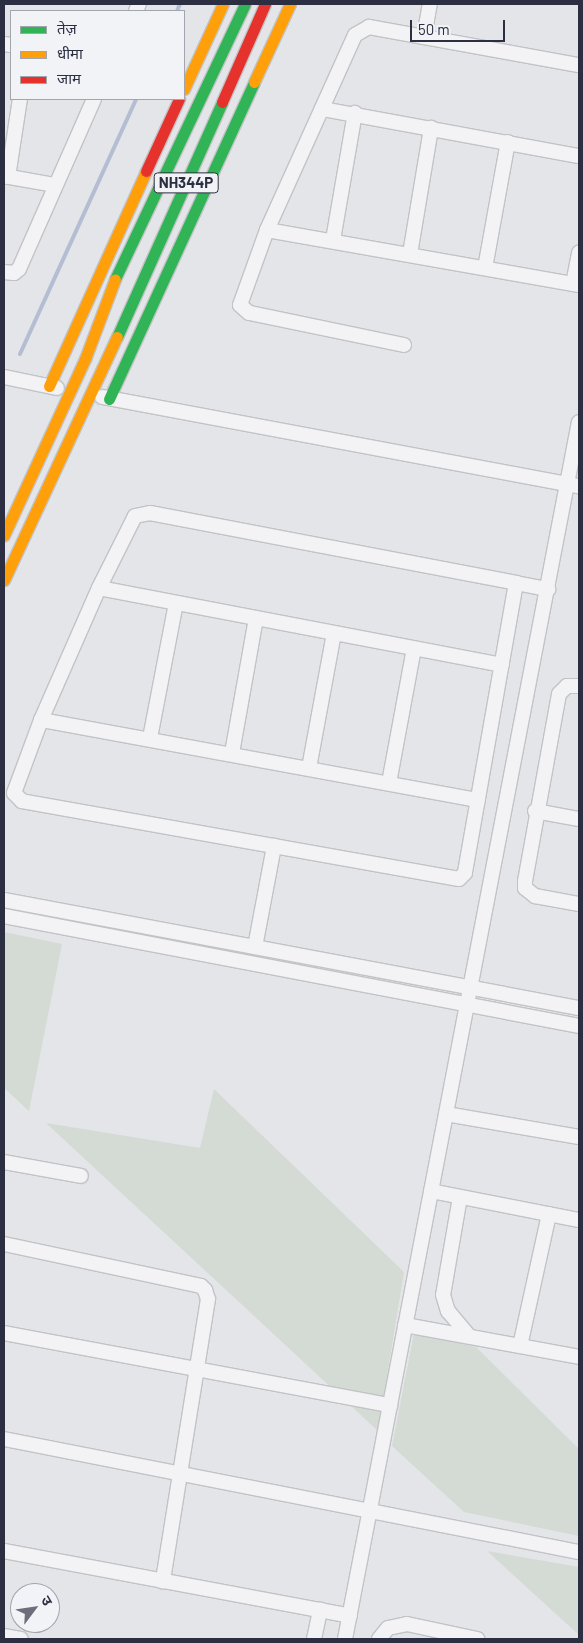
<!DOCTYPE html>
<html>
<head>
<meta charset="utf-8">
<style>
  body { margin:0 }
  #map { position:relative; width:583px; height:1643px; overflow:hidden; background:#e4e5e8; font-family:Barlow,"Noto Sans Devanagari",sans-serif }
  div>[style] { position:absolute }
  .green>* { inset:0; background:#d3dbd4 }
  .stream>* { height:4px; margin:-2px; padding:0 2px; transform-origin:2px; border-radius:2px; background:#b4bdd2 }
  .roads { filter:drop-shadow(1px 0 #c2c3c6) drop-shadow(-1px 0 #c2c3c6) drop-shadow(0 1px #c2c3c6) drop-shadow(0 -1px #c2c3c6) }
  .street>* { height:14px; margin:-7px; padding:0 7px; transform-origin:7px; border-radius:7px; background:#f3f3f5 }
  .fast>* { height:11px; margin:-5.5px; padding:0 5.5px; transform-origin:5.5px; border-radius:5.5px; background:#30b455 }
  .slow>* { height:11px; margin:-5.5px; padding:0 5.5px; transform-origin:5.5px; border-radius:5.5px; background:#ff9f0a }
  .jam>* { height:11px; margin:-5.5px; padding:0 5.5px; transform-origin:5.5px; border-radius:5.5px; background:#e5322d }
  span { translate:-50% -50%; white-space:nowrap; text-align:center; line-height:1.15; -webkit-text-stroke:4.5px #f2f3f7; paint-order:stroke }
  .shield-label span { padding:1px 4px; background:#f2f3f7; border:1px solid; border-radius:4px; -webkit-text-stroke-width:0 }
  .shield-label { font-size:15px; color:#2b2f41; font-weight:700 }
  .frame { position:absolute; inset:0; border:5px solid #2b2f41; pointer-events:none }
  .legend { position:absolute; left:10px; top:10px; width:175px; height:90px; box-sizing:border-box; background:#f2f3f7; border:1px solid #a2a5ae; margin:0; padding:6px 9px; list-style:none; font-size:15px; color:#2b2f41 }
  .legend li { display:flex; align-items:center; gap:10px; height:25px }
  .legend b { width:25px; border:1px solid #a2a5ae }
  .north { position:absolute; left:10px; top:1583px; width:50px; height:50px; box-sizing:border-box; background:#f2f3f7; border:1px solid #a2a5ae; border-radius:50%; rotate:59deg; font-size:14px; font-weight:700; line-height:20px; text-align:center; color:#2b2f41 }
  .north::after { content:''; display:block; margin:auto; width:18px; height:22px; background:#6c6f7b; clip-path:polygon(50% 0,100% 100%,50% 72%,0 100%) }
  .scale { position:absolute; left:410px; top:20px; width:95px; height:22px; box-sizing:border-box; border:2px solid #2b2f41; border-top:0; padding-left:6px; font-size:15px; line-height:18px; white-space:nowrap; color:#2b2f41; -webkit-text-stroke:4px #f2f3f7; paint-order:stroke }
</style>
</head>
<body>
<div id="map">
  <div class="green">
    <div style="clip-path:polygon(4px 932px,62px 944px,29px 1111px,4px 1088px)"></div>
    <div style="clip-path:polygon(214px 1089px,404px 1272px,378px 1431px,46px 1123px,200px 1148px)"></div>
    <div style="clip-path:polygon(414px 1333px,476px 1347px,579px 1449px,579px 1536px,464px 1512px,392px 1446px)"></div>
    <div style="clip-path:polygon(487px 1551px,579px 1567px,579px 1635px)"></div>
  </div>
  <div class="stream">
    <div style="left:177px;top:11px;width:8px;rotate:-67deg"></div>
    <div style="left:20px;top:354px;width:280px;rotate:-65.5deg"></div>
  </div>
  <div class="roads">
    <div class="street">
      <div style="left:136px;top:11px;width:8px;rotate:-67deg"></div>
      <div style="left:424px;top:37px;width:34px;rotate:-80deg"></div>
      <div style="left:4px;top:44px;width:7px;rotate:8deg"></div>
      <div style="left:322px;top:109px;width:261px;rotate:10.4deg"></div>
      <div style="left:4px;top:176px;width:52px;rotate:10deg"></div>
      <div style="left:8px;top:177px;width:79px;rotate:-81.3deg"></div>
      <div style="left:267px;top:230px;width:317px;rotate:10deg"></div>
      <div style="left:333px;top:240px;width:129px;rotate:-80.2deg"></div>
      <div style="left:410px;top:254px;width:128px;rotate:-80.5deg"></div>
      <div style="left:485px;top:268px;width:128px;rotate:-79.7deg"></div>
      <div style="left:4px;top:272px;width:10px;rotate:6deg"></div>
      <div style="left:14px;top:273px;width:6px;rotate:-39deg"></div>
      <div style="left:19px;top:269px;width:186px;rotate:-66.2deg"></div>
      <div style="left:573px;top:284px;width:32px;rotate:-79deg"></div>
      <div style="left:404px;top:345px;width:158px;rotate:-168.3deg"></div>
      <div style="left:249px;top:313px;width:12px;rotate:-138deg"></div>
      <div style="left:240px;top:305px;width:80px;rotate:-70.2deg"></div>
      <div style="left:267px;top:230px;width:214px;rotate:-65.7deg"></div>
      <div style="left:355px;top:35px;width:16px;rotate:-30deg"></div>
      <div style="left:369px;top:27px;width:213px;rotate:10.3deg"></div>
      <div style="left:4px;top:377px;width:54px;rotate:11.7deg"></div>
      <div style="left:102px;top:397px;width:485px;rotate:10.6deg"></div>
      <div style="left:516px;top:583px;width:294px;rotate:100deg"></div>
      <div style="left:465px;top:873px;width:8px;rotate:135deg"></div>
      <div style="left:459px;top:879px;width:444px;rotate:-169.9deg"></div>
      <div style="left:22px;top:801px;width:11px;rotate:-135deg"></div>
      <div style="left:14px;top:793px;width:78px;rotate:-69.7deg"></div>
      <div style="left:41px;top:720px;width:144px;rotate:-66.3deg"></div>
      <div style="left:99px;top:588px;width:80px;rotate:-63.4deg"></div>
      <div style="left:135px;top:516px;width:15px;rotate:-11deg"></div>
      <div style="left:150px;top:513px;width:373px;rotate:10.8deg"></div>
      <div style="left:516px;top:583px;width:33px;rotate:11deg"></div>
      <div style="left:99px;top:588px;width:410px;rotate:10.8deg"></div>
      <div style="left:579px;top:686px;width:12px;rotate:180deg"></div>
      <div style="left:567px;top:686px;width:11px;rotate:135deg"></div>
      <div style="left:559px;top:694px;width:190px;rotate:100.3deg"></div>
      <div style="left:525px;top:881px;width:7px;rotate:90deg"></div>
      <div style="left:525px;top:888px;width:13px;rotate:39deg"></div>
      <div style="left:535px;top:896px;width:45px;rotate:10.3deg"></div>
      <div style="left:41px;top:720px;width:444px;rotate:10.4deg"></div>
      <div style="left:150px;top:738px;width:137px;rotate:-79.1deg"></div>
      <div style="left:232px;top:753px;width:137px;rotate:-79.9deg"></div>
      <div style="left:309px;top:768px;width:137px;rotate:-79.5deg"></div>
      <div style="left:389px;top:783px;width:137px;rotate:-79.5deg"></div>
      <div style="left:535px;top:811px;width:45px;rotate:10.3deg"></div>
      <div style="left:4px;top:900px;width:585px;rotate:10.64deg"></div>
      <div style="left:4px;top:916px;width:585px;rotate:10.83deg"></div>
      <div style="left:255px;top:947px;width:103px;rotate:-79.3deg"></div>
      <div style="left:446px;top:1114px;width:135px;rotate:9.8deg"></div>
      <div style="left:4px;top:1162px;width:78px;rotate:10.3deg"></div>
      <div style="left:431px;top:1191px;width:151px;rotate:11.1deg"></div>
      <div style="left:460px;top:1197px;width:99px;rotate:99.8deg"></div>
      <div style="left:443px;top:1295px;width:17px;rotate:73deg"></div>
      <div style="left:448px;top:1311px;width:33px;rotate:50deg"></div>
      <div style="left:4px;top:1244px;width:201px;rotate:12deg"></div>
      <div style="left:201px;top:1286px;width:6px;rotate:45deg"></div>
      <div style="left:205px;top:1290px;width:9px;rotate:72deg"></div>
      <div style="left:208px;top:1299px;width:286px;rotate:99.1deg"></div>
      <div style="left:405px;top:1325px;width:177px;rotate:10.4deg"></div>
      <div style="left:4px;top:1333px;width:393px;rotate:10.6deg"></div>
      <div style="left:520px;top:1346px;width:135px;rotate:-77.6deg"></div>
      <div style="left:4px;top:1439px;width:586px;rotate:11.12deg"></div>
      <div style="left:4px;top:1551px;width:352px;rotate:10.6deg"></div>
      <div style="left:4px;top:1636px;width:17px;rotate:10deg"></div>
      <div style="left:314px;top:1639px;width:30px;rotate:-78deg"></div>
      <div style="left:345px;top:1639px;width:1239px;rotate:-79.12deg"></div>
      <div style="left:379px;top:1639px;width:14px;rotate:-51deg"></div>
      <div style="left:388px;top:1628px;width:19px;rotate:-12deg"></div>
      <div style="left:407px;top:1624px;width:72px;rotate:12.1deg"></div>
    </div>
    <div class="fast">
      <div style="left:115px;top:279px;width:304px;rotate:-64.7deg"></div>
      <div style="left:117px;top:337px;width:257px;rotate:-65.9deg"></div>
      <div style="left:109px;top:399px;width:349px;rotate:-65.4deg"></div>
    </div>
    <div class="slow">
      <div style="left:254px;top:82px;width:86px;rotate:-65.2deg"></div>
      <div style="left:184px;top:89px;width:94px;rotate:-65.4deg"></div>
      <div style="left:49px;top:386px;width:236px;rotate:-65.7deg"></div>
      <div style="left:4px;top:535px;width:194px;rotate:-65.3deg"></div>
      <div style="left:85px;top:359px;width:85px;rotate:-69.4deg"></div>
      <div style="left:4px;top:580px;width:268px;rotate:-65.1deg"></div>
    </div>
    <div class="jam">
      <div style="left:222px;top:102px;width:107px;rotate:-66.3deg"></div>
      <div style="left:146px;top:171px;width:79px;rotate:-65.4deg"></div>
    </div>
  </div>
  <div class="shield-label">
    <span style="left:186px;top:183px">NH344P</span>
  </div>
  <div class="frame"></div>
  <ul class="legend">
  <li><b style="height:6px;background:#30b455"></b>तेज़</li>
  <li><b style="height:6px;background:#ff9f0a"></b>धीमा</li>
  <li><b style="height:6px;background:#e5322d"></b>जाम</li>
  </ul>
  <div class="north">उ</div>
  <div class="scale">50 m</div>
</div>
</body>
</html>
